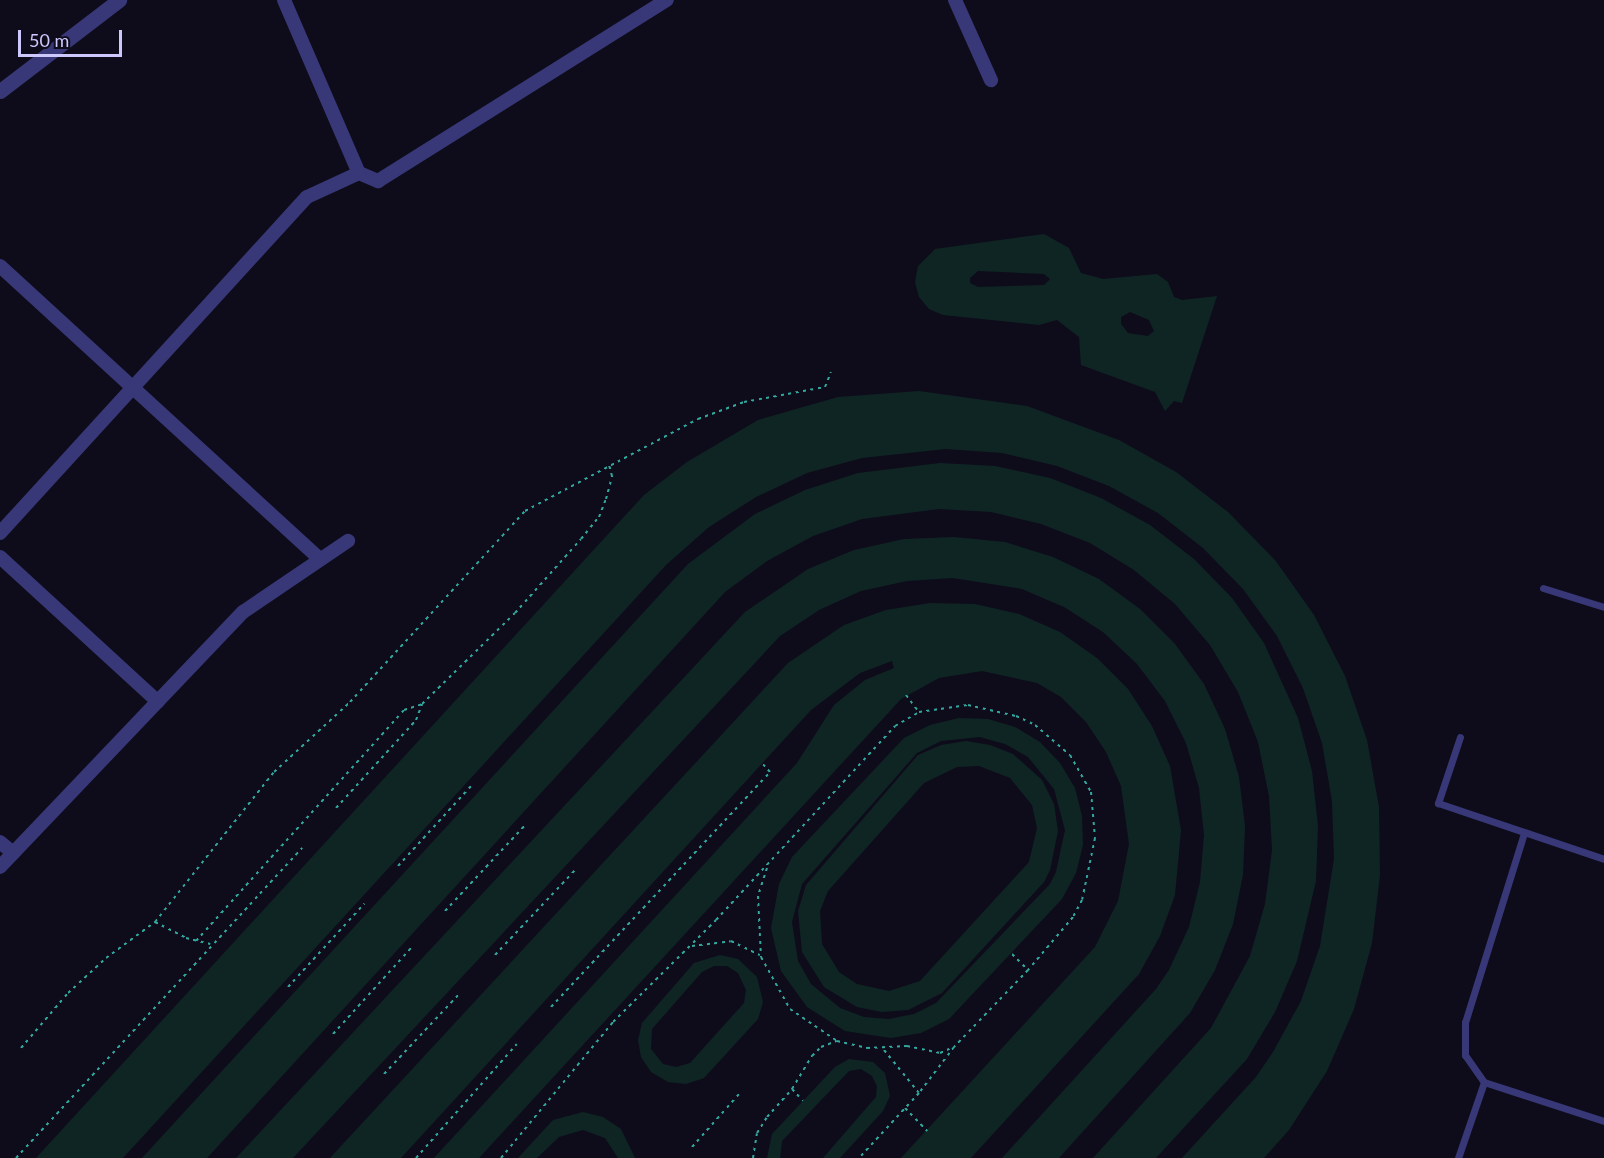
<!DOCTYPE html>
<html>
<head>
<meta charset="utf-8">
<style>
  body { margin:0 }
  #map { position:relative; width:1604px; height:1158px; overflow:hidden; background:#0e0c1b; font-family:Lato,sans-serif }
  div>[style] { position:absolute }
  .green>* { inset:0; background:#0f2523 }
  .path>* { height:2px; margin-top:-1px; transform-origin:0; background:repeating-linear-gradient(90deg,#31a89d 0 3px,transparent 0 7.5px) }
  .service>* { height:7px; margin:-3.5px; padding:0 3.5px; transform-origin:3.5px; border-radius:3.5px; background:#383878 }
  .minor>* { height:14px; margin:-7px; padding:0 7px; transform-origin:7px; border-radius:7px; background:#383878 }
  .tertiary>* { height:15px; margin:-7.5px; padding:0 7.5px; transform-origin:7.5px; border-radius:7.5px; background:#383878 }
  span { translate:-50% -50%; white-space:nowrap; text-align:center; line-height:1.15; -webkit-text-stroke:4.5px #0e0c1b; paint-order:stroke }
  .scale { position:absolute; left:18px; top:30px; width:104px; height:27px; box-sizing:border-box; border:3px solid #ccc8fd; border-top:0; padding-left:8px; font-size:18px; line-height:21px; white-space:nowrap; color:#ccc8fd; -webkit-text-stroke:4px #0e0c1b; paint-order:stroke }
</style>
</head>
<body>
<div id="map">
  <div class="green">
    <div style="clip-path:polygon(evenodd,1044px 234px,1069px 248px,1081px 273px,1103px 279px,1157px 274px,1168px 282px,1174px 297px,1182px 300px,1217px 296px,1182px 403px,1174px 401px,1165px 411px,1155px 392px,1081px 365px,1079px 337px,1057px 320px,1039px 325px,943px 315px,929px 309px,919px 297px,915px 282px,918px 266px,935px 249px,1044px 234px,978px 271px,1044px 274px,1050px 279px,1044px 285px,978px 287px,970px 283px,970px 278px,978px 271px,1044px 234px,1130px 312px,1149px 320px,1154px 331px,1148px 336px,1128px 333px,1121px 324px,1121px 317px,1130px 312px)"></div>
    <div style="clip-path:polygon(919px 391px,1027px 406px,1119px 440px,1176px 472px,1228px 512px,1275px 560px,1314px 615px,1345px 676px,1367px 740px,1379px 807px,1380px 875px,1372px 943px,1354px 1009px,1327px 1071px,1289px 1130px,1264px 1158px,1182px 1158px,1256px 1077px,1273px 1052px,1301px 1001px,1320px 946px,1334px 859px,1332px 801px,1322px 743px,1303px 688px,1277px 636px,1243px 589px,1203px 548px,1158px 513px,1109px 486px,1057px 466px,1002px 453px,946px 449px,862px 458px,807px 473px,756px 497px,709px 527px,666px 565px,123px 1158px,36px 1158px,644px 495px,687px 462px,758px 420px,838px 397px)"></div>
    <div style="clip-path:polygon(940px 463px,995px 466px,1050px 478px,1101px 498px,1150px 525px,1194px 559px,1232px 598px,1264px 643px,1298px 718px,1312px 771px,1318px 826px,1316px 881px,1297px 961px,1275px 1012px,1247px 1059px,1156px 1158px,1093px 1158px,1211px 1028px,1250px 956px,1265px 904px,1272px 850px,1269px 796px,1258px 742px,1238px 692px,1210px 645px,1175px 604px,1134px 570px,1090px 543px,1041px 524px,991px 512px,939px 509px,862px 519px,813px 536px,767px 561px,725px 592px,207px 1158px,142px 1158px,688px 564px,755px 514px,805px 490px,858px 473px)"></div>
    <div style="clip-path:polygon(954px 537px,1005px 542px,1053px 557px,1099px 579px,1140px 609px,1175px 644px,1204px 684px,1225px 729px,1239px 777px,1245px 826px,1243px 875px,1233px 924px,1215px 970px,1190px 1013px,1059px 1158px,1002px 1158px,1156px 989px,1169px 970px,1189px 927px,1200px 882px,1204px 835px,1199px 788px,1186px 743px,1165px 701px,1137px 664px,1103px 632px,1064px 607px,1022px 589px,953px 578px,907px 581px,861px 591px,819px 610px,780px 636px,293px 1158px,236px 1158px,745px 612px,808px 569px,854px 550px,904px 539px)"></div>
    <div style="clip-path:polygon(930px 603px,975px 604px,1019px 614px,1060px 632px,1097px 658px,1128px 689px,1152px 726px,1170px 766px,1181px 830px,1175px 895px,1160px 936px,1139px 974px,971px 1158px,901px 1158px,1095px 947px,1118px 901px,1129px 844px,1121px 786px,1106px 752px,1086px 722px,1061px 697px,1037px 683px,982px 671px,939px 678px,901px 699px,479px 1158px,434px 1158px,797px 763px,834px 705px,865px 680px,894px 668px,892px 661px,860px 673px,811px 710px,401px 1158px,330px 1158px,788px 663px,844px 625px,886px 610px)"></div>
    <div style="clip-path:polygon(evenodd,959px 718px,988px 719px,1015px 727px,1040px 742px,1060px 763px,1075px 788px,1082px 816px,1083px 845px,1076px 873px,1062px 899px,949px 1019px,921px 1033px,891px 1038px,845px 1031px,807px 1007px,781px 971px,771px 928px,779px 884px,792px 857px,904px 738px,930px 725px,959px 718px,980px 737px,1005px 744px,1028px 757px,1054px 789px,1065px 830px,1056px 872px,1050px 884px,936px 1003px,914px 1014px,889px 1019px,864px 1017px,840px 1008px,811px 984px,798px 961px,792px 922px,802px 884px,917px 753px,941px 741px,980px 737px)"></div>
    <div style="clip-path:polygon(evenodd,966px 741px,990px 745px,1013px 754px,1042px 780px,1054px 804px,1058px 831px,1050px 870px,1044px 882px,942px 993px,908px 1010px,882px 1012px,857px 1007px,824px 987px,802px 952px,798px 911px,806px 885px,918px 755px,941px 745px,966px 741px,979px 766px,1010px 778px,1032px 805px,1037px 828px,1029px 862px,920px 981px,889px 991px,857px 984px,839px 972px,822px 944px,820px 911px,828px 891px,924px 783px,957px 767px,979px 766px)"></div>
    <div style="clip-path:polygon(evenodd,720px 955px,738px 959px,757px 977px,763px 1002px,758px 1019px,704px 1078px,686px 1084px,668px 1082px,651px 1072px,641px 1057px,638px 1040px,642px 1023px,694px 963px,720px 955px,714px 966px,727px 966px,738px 973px,746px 990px,744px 1003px,690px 1063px,676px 1067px,663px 1064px,651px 1049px,652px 1029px,702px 972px,714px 966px)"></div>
    <div style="clip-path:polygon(849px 1059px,873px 1062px,885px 1073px,890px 1096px,883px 1111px,840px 1158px,823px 1158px,876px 1097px,877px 1086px,872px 1076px,861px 1069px,849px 1071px,782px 1141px,780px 1158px,767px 1158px,772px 1134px,835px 1067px)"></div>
    <div style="clip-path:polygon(583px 1112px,603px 1117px,621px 1129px,635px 1158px,618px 1158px,605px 1138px,583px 1130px,559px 1137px,537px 1158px,518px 1158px,553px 1120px)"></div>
  </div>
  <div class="path">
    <div style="left:906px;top:695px;width:21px;rotate:53deg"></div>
    <div style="left:336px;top:808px;width:119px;rotate:-47.7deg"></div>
    <div style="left:416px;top:720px;width:17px;rotate:-69deg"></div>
    <div style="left:398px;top:866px;width:110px;rotate:-47.6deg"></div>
    <div style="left:767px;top:868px;width:29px;rotate:108deg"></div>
    <div style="left:758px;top:896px;width:61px;rotate:87.2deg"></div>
    <div style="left:761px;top:957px;width:60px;rotate:60.9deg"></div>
    <div style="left:790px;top:1009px;width:57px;rotate:34.2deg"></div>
    <div style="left:837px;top:1041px;width:31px;rotate:13deg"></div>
    <div style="left:867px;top:1048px;width:40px;rotate:-2.9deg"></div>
    <div style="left:907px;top:1046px;width:34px;rotate:12deg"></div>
    <div style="left:940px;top:1053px;width:12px;rotate:-24deg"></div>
    <div style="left:445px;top:911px;width:119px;rotate:-47deg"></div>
    <div style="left:155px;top:922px;width:35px;rotate:27deg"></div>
    <div style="left:186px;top:938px;width:25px;rotate:14deg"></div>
    <div style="left:196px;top:941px;width:311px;rotate:-48deg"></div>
    <div style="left:404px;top:710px;width:19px;rotate:-18deg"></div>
    <div style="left:422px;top:704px;width:130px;rotate:-44.4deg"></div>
    <div style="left:515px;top:613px;width:99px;rotate:-48.3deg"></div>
    <div style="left:581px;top:539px;width:28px;rotate:-51deg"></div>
    <div style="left:599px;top:517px;width:19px;rotate:-69deg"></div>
    <div style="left:606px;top:499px;width:24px;rotate:-75deg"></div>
    <div style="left:612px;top:476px;width:11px;rotate:-105deg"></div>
    <div style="left:692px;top:946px;width:39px;rotate:-7deg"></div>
    <div style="left:731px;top:941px;width:32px;rotate:26deg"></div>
    <div style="left:1012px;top:954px;width:23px;rotate:45deg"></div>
    <div style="left:495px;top:955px;width:118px;rotate:-46.7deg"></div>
    <div style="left:288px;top:987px;width:113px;rotate:-47.5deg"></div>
    <div style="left:551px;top:1007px;width:321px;rotate:-47deg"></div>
    <div style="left:770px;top:772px;width:12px;rotate:-132deg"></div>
    <div style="left:333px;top:1034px;width:118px;rotate:-47.8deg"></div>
    <div style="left:21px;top:1048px;width:72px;rotate:-49.5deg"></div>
    <div style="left:68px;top:993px;width:52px;rotate:-42.6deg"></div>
    <div style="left:106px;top:958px;width:61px;rotate:-36.3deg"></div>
    <div style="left:155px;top:922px;width:191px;rotate:-51.6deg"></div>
    <div style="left:274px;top:772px;width:103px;rotate:-42.6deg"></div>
    <div style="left:350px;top:702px;width:259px;rotate:-47.5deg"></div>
    <div style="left:525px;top:511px;width:196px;rotate:-28deg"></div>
    <div style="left:698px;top:419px;width:49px;rotate:-20.3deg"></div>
    <div style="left:744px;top:402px;width:82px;rotate:-10.5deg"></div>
    <div style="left:825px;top:387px;width:16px;rotate:-68deg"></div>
    <div style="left:884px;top:1050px;width:55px;rotate:50.9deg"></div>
    <div style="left:384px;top:1074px;width:111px;rotate:-46.8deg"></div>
    <div style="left:792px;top:1089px;width:16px;rotate:47deg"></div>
    <div style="left:905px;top:1108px;width:32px;rotate:46deg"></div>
    <div style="left:692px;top:1147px;width:72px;rotate:-48.4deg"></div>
    <div style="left:16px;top:1158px;width:422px;rotate:-47.3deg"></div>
    <div style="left:416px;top:1158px;width:152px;rotate:-48.5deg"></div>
    <div style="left:501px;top:1158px;width:176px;rotate:-50.5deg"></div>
    <div style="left:613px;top:1022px;width:145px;rotate:-44.7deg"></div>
    <div style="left:716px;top:920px;width:264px;rotate:-47.3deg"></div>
    <div style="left:895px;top:726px;width:28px;rotate:-30deg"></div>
    <div style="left:919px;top:712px;width:49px;rotate:-8.1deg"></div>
    <div style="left:968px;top:705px;width:49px;rotate:12.9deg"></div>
    <div style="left:1016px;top:716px;width:21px;rotate:25deg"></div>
    <div style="left:1035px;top:725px;width:46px;rotate:40.6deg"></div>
    <div style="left:1070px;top:755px;width:43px;rotate:60.4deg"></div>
    <div style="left:1091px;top:792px;width:46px;rotate:85deg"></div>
    <div style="left:1095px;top:838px;width:63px;rotate:101.8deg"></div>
    <div style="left:1082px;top:900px;width:19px;rotate:118deg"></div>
    <div style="left:1073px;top:917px;width:70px;rotate:130.3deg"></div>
    <div style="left:1028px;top:970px;width:107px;rotate:133.9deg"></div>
    <div style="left:954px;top:1047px;width:58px;rotate:127.3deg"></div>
    <div style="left:919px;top:1093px;width:88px;rotate:132.7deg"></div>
    <div style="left:753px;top:1158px;width:25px;rotate:-81deg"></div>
    <div style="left:757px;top:1133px;width:19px;rotate:-58deg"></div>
    <div style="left:767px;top:1117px;width:38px;rotate:-48deg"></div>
    <div style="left:792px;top:1089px;width:39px;rotate:-59deg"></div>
    <div style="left:812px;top:1056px;width:13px;rotate:-45deg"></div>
    <div style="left:821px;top:1047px;width:17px;rotate:-21deg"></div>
  </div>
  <div class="service">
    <div style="left:1543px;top:588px;width:64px;rotate:17.3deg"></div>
    <div style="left:1460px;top:737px;width:70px;rotate:108.4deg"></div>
    <div style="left:1438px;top:803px;width:175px;rotate:18.6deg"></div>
    <div style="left:1524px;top:833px;width:198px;rotate:107.3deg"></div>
    <div style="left:1465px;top:1022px;width:33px;rotate:90deg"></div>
    <div style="left:1465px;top:1055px;width:33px;rotate:55deg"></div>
    <div style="left:1484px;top:1082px;width:126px;rotate:18deg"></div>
    <div style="left:1458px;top:1158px;width:80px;rotate:-71.1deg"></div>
  </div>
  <div class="minor">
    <div style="left:284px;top:0;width:189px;rotate:66.6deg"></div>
    <div style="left:359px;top:173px;width:21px;rotate:23deg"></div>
    <div style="left:378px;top:181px;width:341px;rotate:-32.1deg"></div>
    <div style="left:955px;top:0;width:88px;rotate:65.8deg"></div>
    <div style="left:0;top:266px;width:434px;rotate:42.5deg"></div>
    <div style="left:0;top:533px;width:455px;rotate:-47.6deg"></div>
    <div style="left:307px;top:197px;width:57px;rotate:-24.8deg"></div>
    <div style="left:0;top:557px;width:214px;rotate:42.5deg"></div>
    <div style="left:0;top:842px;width:17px;rotate:40deg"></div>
    <div style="left:0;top:867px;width:352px;rotate:-46.4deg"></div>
    <div style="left:243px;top:612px;width:127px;rotate:-34.1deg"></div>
  </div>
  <div class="tertiary">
    <div style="left:0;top:91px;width:150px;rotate:-37.4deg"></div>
  </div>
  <div class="scale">50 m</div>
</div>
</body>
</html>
